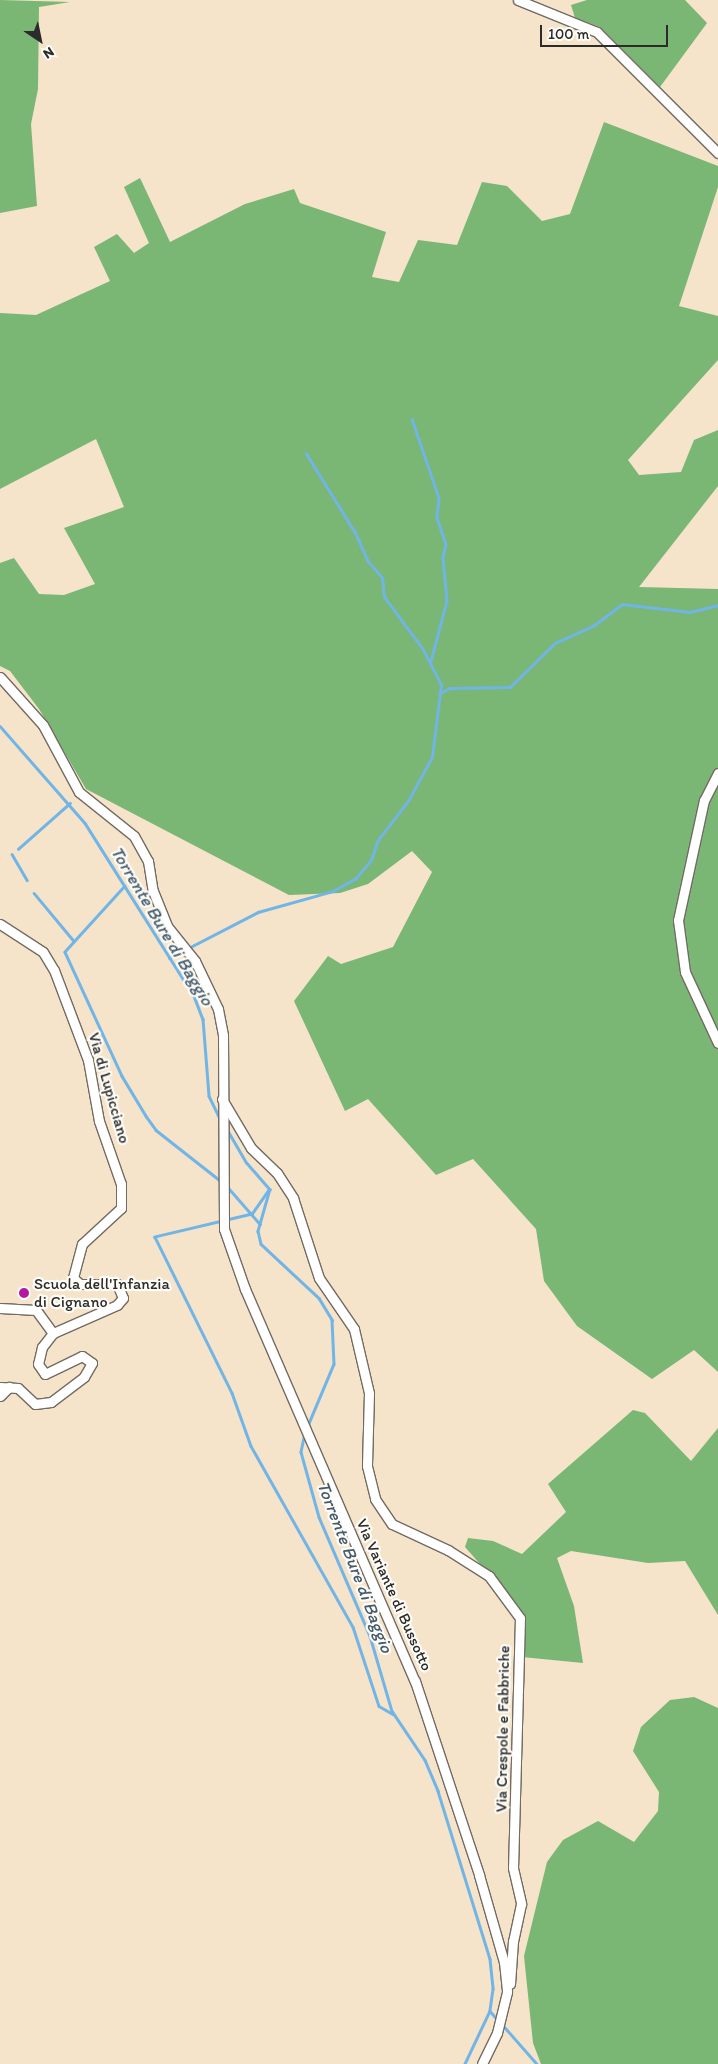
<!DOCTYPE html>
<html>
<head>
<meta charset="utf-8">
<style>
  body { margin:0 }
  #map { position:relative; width:718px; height:2064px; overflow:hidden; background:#f5e3ca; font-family:Itim,sans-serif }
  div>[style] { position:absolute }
  .forest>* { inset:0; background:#7ab674 }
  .stream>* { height:2.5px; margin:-1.25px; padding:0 1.25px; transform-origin:1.25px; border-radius:1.25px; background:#71b5e7 }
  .roads { filter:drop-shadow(1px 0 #726b63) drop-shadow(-1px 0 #726b63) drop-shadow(0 1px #726b63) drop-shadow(0 -1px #726b63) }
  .street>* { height:9px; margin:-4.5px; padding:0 4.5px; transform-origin:4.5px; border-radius:4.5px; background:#fff }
  .dots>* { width:14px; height:14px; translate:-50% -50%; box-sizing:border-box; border:2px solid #fdfcf7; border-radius:50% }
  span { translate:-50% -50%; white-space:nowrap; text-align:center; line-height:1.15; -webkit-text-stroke:4.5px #fdfcf7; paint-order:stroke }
  .street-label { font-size:16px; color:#2b2b2b }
  .poi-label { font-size:16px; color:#2b2b2b }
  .left { translate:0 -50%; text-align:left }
  .water-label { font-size:18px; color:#445b6d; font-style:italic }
  .north { position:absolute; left:15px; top:15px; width:50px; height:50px; -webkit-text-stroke:4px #fdfcf7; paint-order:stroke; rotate:146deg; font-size:14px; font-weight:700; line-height:20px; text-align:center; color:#2b2b2b }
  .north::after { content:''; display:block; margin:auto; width:18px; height:22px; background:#2b2b2b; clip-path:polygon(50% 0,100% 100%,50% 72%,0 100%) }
  .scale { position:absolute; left:540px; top:25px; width:128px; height:22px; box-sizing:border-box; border:2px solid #2b2b2b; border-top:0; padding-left:6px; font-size:15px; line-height:18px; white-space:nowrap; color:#2b2b2b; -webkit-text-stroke:4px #fdfcf7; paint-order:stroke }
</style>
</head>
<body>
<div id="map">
  <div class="forest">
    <div style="clip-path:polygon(0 0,70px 2px,39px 7px,38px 89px,31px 124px,37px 206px,0 213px)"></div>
    <div style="clip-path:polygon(587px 0,685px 0,707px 23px,660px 87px,600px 27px,575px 18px,571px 5px)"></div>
    <div style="clip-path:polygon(604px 122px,718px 166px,718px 187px,679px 306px,718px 316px,718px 360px,628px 460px,639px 475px,681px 472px,694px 440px,718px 430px,718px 486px,639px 587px,718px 589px,718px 1372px,694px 1350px,652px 1379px,577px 1326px,544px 1281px,536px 1229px,473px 1159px,436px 1175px,368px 1099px,345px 1111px,294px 1001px,328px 956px,341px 964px,393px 947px,432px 872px,412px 851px,368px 884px,340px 893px,289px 895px,86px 789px,39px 709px,10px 671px,0 666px,0 563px,14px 558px,39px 594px,64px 595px,95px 584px,64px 528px,124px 507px,96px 439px,0 489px,0 313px,36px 315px,110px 281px,94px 247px,117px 234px,134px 253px,149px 243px,124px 187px,140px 178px,170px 242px,245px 204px,294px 189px,300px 203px,386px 232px,372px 277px,399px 282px,418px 240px,457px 245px,482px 182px,507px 186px,542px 221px,570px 214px)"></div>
    <div style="clip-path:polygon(633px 1410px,645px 1413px,691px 1461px,718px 1428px,718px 1615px,685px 1561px,648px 1563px,571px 1551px,557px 1558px,574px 1606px,583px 1663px,522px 1657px,524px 1614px,465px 1547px,468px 1538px,493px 1541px,522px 1554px,566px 1512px,548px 1484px)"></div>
    <div style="clip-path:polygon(694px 1697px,718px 1708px,718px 2064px,541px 2064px,533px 2043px,524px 1956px,547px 1862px,563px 1840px,598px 1821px,634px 1842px,658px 1811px,659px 1792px,633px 1751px,641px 1727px,670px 1700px)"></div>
  </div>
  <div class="stream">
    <div style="left:412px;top:419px;width:83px;rotate:71.1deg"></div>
    <div style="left:439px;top:498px;width:20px;rotate:96deg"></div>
    <div style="left:437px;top:518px;width:28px;rotate:71deg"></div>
    <div style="left:446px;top:544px;width:13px;rotate:103deg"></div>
    <div style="left:443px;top:557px;width:44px;rotate:84.8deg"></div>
    <div style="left:447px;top:601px;width:62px;rotate:104.9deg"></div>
    <div style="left:442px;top:692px;width:9px;rotate:-27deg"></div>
    <div style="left:450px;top:688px;width:60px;rotate:-1deg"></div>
    <div style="left:510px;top:687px;width:63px;rotate:-44.4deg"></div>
    <div style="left:555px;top:643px;width:42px;rotate:-24.1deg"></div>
    <div style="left:593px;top:626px;width:36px;rotate:-37deg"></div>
    <div style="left:622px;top:604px;width:68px;rotate:6.7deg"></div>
    <div style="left:690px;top:612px;width:29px;rotate:-14deg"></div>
    <div style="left:0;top:726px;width:129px;rotate:48.8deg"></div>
    <div style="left:85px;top:823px;width:204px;rotate:57.8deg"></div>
    <div style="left:194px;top:996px;width:25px;rotate:69deg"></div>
    <div style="left:203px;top:1019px;width:77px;rotate:85.5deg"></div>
    <div style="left:209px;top:1096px;width:28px;rotate:64deg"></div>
    <div style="left:18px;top:849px;width:69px;rotate:-41.5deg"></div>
    <div style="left:12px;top:854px;width:30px;rotate:60deg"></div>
    <div style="left:125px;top:886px;width:89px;rotate:132.3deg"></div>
    <div style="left:65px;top:952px;width:136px;rotate:65.3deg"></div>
    <div style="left:122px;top:1076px;width:47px;rotate:59deg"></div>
    <div style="left:146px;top:1116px;width:17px;rotate:54deg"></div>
    <div style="left:156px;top:1130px;width:84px;rotate:38.2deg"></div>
    <div style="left:34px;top:893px;width:62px;rotate:50.2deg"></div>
    <div style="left:169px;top:958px;width:100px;rotate:-27.3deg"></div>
    <div style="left:258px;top:912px;width:78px;rotate:-15.6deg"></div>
    <div style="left:333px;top:891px;width:26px;rotate:-29deg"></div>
    <div style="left:356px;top:878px;width:23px;rotate:-50deg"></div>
    <div style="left:371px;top:860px;width:21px;rotate:-71deg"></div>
    <div style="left:378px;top:840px;width:49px;rotate:-52.4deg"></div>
    <div style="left:408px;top:801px;width:50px;rotate:-61.4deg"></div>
    <div style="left:432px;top:757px;width:73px;rotate:-82.9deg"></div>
    <div style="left:441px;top:685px;width:38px;rotate:-117deg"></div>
    <div style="left:424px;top:651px;width:67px;rotate:-126.5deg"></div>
    <div style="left:384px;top:597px;width:19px;rotate:-96deg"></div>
    <div style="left:382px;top:578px;width:21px;rotate:-131deg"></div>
    <div style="left:368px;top:562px;width:32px;rotate:-114deg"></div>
    <div style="left:355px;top:533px;width:93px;rotate:-121.8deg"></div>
    <div style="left:227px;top:1129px;width:39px;rotate:60deg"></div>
    <div style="left:247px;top:1163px;width:35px;rotate:49deg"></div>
    <div style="left:270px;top:1189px;width:44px;rotate:105.9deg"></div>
    <div style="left:258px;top:1231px;width:13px;rotate:77deg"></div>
    <div style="left:261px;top:1244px;width:79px;rotate:43deg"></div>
    <div style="left:319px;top:1298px;width:26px;rotate:59deg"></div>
    <div style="left:332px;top:1320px;width:44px;rotate:87.4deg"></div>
    <div style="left:334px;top:1364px;width:67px;rotate:112.8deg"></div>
    <div style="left:226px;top:1185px;width:52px;rotate:48.9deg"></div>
    <div style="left:269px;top:1190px;width:29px;rotate:125deg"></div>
    <div style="left:252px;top:1214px;width:100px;rotate:166.7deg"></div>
    <div style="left:155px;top:1237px;width:174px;rotate:63.7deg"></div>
    <div style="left:232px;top:1393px;width:56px;rotate:70.3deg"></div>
    <div style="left:251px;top:1446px;width:208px;rotate:60.6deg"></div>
    <div style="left:353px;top:1627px;width:83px;rotate:71.8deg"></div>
    <div style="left:379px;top:1706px;width:16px;rotate:30deg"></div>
    <div style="left:305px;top:1433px;width:19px;rotate:102deg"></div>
    <div style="left:301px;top:1452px;width:67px;rotate:74.5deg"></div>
    <div style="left:319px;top:1517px;width:129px;rotate:66.8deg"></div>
    <div style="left:370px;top:1636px;width:78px;rotate:73.7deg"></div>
    <div style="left:392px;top:1711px;width:59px;rotate:56deg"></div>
    <div style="left:425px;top:1760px;width:34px;rotate:67deg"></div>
    <div style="left:438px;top:1791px;width:176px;rotate:72.8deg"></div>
    <div style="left:490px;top:1959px;width:30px;rotate:84deg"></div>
    <div style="left:493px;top:1989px;width:22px;rotate:98deg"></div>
    <div style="left:490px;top:2011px;width:59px;rotate:115.3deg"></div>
    <div style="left:490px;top:2011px;width:11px;rotate:49deg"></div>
    <div style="left:501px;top:2023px;width:55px;rotate:48.7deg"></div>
  </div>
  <div class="roads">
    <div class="street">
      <div style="left:518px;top:0;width:85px;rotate:22.1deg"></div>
      <div style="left:597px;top:32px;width:171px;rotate:45deg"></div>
      <div style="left:0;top:677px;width:64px;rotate:48.1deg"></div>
      <div style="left:43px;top:725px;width:76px;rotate:61.8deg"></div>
      <div style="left:79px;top:792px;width:70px;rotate:38.7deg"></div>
      <div style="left:134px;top:836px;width:29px;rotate:61deg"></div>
      <div style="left:148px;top:861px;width:30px;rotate:81deg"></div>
      <div style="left:153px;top:891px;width:38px;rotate:68deg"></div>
      <div style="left:167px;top:926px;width:45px;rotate:51.3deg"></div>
      <div style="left:195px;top:961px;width:53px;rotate:64.4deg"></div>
      <div style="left:218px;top:1009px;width:26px;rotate:79deg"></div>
      <div style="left:223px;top:1035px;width:194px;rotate:89.7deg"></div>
      <div style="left:224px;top:1229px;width:64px;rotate:70.7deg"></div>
      <div style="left:245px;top:1289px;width:427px;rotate:66.6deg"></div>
      <div style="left:415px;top:1681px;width:204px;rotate:71.7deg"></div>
      <div style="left:479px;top:1875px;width:91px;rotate:74deg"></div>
      <div style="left:504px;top:1962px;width:30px;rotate:84deg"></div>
      <div style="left:507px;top:1992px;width:42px;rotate:103.7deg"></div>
      <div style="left:497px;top:2033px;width:34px;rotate:116deg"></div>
      <div style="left:718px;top:773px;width:30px;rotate:117deg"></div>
      <div style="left:704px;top:800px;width:123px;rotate:102.2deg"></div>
      <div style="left:678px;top:920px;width:52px;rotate:82.3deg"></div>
      <div style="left:685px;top:972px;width:78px;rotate:65.1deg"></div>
      <div style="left:0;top:924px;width:51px;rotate:33.1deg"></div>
      <div style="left:43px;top:952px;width:21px;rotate:59deg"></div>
      <div style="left:54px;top:970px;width:96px;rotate:69.3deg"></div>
      <div style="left:88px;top:1060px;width:62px;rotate:79.8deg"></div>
      <div style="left:99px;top:1121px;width:67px;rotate:70.8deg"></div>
      <div style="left:121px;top:1184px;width:24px;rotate:90deg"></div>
      <div style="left:121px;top:1208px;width:53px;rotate:137.3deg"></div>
      <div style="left:82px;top:1244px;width:35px;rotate:105deg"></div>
      <div style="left:73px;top:1278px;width:9px;rotate:41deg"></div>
      <div style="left:80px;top:1284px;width:37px"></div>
      <div style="left:117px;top:1284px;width:15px;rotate:67deg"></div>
      <div style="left:123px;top:1298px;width:9px;rotate:131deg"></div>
      <div style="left:117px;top:1305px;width:70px;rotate:156.4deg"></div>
      <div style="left:53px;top:1333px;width:18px;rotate:128deg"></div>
      <div style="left:42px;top:1347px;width:17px;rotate:103deg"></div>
      <div style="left:38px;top:1364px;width:12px;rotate:55deg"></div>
      <div style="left:45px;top:1374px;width:41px;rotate:-25.9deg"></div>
      <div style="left:82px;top:1356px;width:12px;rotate:35deg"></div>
      <div style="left:92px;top:1363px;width:16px;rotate:120deg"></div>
      <div style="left:84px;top:1377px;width:41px;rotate:142.9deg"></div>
      <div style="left:51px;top:1402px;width:16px;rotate:173deg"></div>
      <div style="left:35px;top:1404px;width:23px;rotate:-137deg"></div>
      <div style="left:18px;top:1388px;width:18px;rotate:-177deg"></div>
      <div style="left:222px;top:1099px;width:57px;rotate:59.4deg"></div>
      <div style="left:251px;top:1148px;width:36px;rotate:44deg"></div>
      <div style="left:277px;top:1173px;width:30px;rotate:57deg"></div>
      <div style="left:293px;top:1198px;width:84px;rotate:72deg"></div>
      <div style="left:319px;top:1278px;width:62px;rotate:55.5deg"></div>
      <div style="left:354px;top:1329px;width:66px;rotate:76.8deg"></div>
      <div style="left:369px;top:1393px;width:73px;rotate:91.6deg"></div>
      <div style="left:367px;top:1466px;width:34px;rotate:76deg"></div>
      <div style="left:375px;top:1499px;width:30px;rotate:56deg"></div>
      <div style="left:392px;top:1524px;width:62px;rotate:24.9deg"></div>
      <div style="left:448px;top:1550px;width:49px;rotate:32.4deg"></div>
      <div style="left:489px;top:1576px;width:52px;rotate:53.6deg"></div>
      <div style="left:520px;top:1618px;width:250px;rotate:91.6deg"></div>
      <div style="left:513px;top:1868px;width:37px;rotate:77deg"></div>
      <div style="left:521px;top:1904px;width:38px;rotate:102deg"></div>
      <div style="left:513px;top:1941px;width:43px;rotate:94deg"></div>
      <div style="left:0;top:1308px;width:36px;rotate:3deg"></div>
      <div style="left:36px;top:1310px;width:29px;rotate:54deg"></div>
      <div style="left:0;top:1396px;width:13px;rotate:-45deg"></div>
    </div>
  </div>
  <div class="dots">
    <div style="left:24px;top:1293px;background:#b5179e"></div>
  </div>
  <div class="street-label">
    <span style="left:109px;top:1088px;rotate:74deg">Via di Lupicciano</span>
    <span style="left:394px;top:1595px;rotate:66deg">Via Variante di Bussotto</span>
    <span style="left:503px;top:1729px;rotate:-89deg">Via Crespole e Fabbriche</span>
  </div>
  <div class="poi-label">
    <span class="left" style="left:34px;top:1293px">Scuola dell'Infanzia<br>di Cignano</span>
  </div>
  <div class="water-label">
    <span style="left:162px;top:926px;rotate:59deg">Torrente Bure di Baggio</span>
    <span style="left:355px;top:1567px;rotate:69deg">Torrente Bure di Baggio</span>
  </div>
  <div class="north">N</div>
  <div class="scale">100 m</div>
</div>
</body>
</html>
